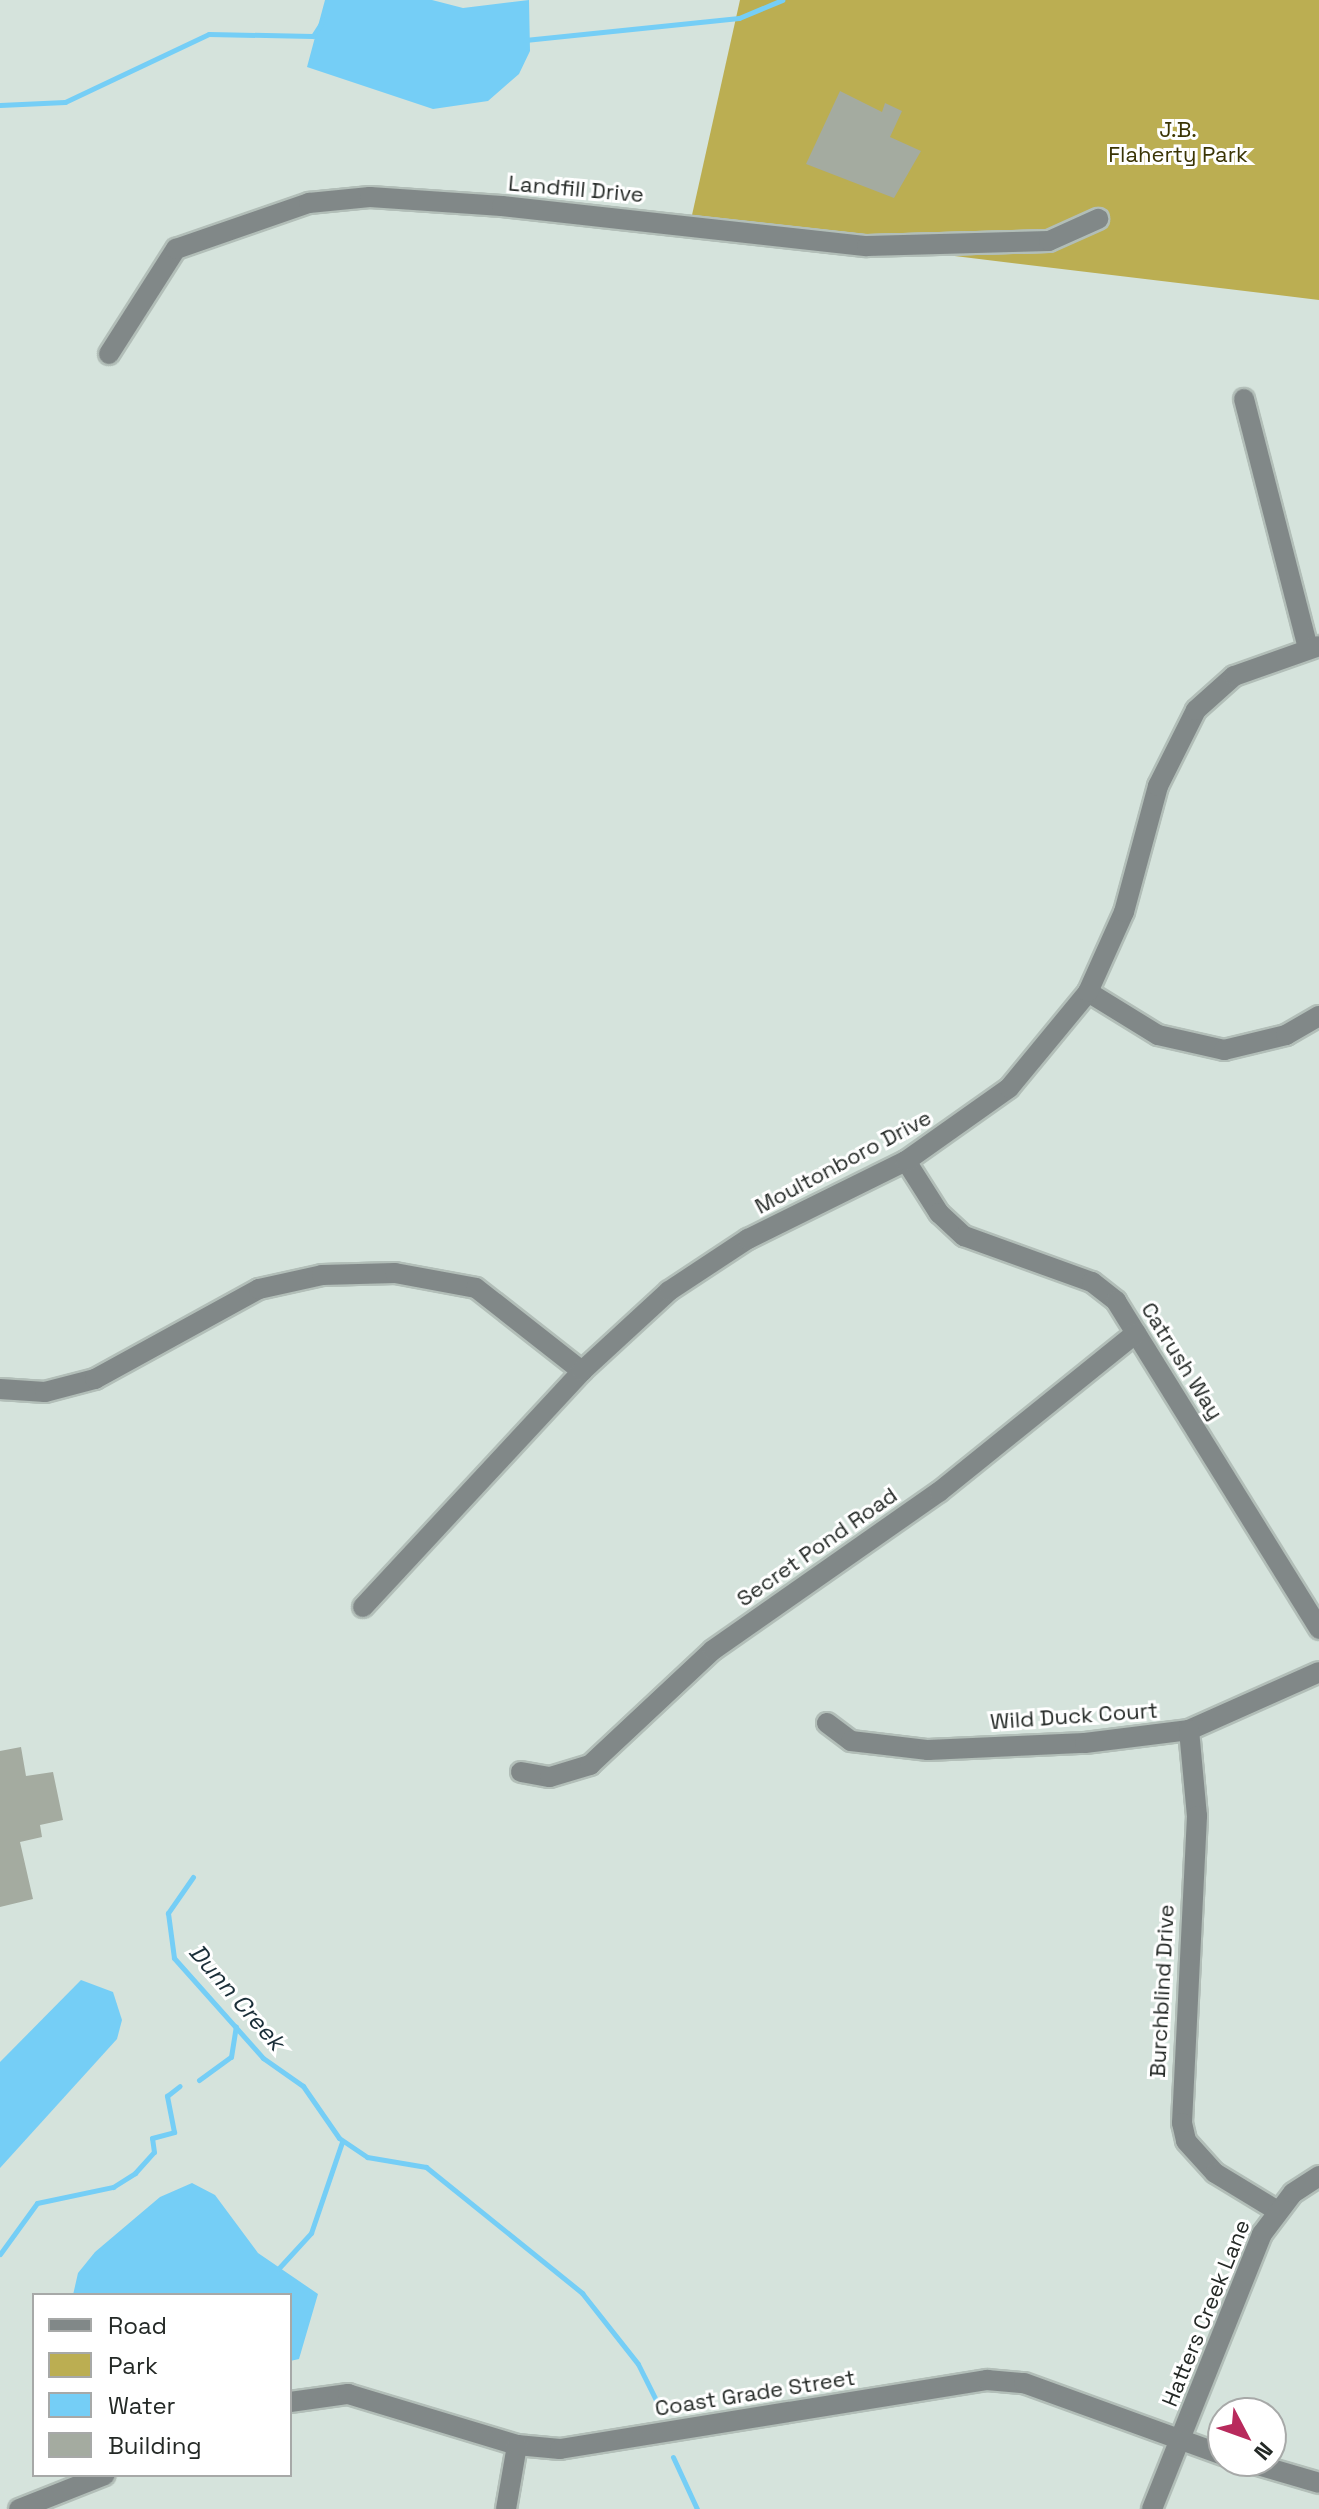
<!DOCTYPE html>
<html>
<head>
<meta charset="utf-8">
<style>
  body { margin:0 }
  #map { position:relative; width:1319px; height:2509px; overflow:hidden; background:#d5e3dc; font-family:"Space Grotesk",sans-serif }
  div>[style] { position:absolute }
  .green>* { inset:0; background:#bbae52 }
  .water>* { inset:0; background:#75cef6 }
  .stream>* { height:5px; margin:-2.5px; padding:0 2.5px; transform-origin:2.5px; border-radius:2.5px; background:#75cef6 }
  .building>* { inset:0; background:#a4aba0 }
  .roads { filter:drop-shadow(2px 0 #b2beb8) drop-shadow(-2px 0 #b2beb8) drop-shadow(0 2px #b2beb8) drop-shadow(0 -2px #b2beb8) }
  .minor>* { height:20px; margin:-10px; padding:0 10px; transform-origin:10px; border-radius:10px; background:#818888 }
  span { translate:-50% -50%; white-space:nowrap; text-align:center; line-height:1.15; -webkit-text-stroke:6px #fff; paint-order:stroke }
  .park-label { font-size:22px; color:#3a3404 }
  .street-label { font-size:22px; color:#242926 }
  .water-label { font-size:24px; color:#1a2e38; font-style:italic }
  .legend { position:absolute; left:32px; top:2293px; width:260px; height:184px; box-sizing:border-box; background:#fff; border:2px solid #a7a9a8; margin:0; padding:10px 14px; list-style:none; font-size:24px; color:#242926 }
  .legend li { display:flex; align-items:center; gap:16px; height:40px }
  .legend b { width:40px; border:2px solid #a7a9a8 }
  .north { position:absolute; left:1207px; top:2397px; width:80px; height:80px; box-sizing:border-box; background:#fff; border:2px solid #a7a9a8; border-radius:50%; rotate:131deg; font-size:22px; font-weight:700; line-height:32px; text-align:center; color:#242926 }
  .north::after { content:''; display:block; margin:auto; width:28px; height:36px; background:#b82a5c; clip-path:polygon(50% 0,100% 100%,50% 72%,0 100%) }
</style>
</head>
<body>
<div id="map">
  <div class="green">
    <div style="clip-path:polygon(740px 0,1319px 0,1319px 300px,690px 224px)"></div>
  </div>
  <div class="water">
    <div style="clip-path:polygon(325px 0,432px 0,463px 8px,529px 0,530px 51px,519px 74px,488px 101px,433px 109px,307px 67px)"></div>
    <div style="clip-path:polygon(81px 1980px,113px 1992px,122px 2020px,117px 2039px,0 2168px,0 2062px)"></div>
    <div style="clip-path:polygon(192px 2183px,215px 2195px,258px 2253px,318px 2294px,299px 2359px,290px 2361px,290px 2295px,73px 2295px,78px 2273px,95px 2252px,160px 2197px)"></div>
  </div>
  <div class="stream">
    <div style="left:525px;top:40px;width:215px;rotate:-5.9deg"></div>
    <div style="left:739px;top:18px;width:47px;rotate:-22.7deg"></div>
    <div style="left:0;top:105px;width:65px;rotate:-2.6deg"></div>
    <div style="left:65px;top:102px;width:159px;rotate:-25.3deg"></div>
    <div style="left:209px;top:34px;width:104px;rotate:1.1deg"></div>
    <div style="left:313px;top:36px;width:20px;rotate:-57deg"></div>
    <div style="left:193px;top:1877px;width:44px;rotate:124.8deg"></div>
    <div style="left:168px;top:1913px;width:45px;rotate:82.4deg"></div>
    <div style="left:174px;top:1958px;width:134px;rotate:48.3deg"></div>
    <div style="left:263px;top:2058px;width:49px;rotate:35deg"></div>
    <div style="left:303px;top:2086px;width:63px;rotate:55.3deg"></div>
    <div style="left:339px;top:2138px;width:34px;rotate:34deg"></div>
    <div style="left:367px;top:2157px;width:60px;rotate:9.6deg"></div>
    <div style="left:426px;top:2167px;width:201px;rotate:38.9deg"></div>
    <div style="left:582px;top:2293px;width:90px;rotate:51.7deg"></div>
    <div style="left:638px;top:2364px;width:42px;rotate:63.4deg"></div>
    <div style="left:199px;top:2080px;width:39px;rotate:-36deg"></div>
    <div style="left:231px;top:2057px;width:31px;rotate:-81deg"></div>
    <div style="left:0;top:2254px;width:63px;rotate:-54deg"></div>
    <div style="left:37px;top:2203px;width:78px;rotate:-11.9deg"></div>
    <div style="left:113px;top:2187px;width:26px;rotate:-32deg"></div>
    <div style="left:135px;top:2173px;width:28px;rotate:-48deg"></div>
    <div style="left:154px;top:2152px;width:14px;rotate:-98deg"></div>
    <div style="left:152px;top:2138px;width:23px;rotate:-15deg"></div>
    <div style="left:174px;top:2132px;width:37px;rotate:-101deg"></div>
    <div style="left:167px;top:2096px;width:16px;rotate:-38deg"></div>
    <div style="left:278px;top:2269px;width:49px;rotate:-47.5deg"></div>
    <div style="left:311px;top:2233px;width:96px;rotate:-71.2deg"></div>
    <div style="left:673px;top:2457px;width:57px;rotate:65.2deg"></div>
  </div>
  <div class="building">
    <div style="clip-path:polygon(840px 91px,882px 112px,885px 103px,902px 111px,890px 137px,921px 151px,894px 198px,806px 164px)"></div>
    <div style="clip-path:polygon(21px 1747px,26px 1776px,53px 1772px,63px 1820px,40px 1825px,42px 1837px,20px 1842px,33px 1899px,0 1907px,0 1751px)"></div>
  </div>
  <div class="roads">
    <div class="minor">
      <div style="left:109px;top:354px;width:125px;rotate:-57.5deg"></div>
      <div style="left:176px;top:249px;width:141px;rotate:-19.1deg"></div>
      <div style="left:309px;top:203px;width:61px;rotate:-5.6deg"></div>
      <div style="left:370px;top:197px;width:132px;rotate:3.9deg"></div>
      <div style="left:502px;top:206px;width:367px;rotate:6.3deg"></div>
      <div style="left:867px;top:246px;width:182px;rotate:-1.6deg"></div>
      <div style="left:1049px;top:241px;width:54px;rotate:-24.2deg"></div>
      <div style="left:1244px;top:399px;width:258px;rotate:75.6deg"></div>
      <div style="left:1088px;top:992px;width:82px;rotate:31.6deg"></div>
      <div style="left:1158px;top:1035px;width:68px;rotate:12.8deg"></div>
      <div style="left:1224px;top:1050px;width:64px;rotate:-13.6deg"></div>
      <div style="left:1286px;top:1035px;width:38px;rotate:-30deg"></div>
      <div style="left:906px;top:1161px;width:62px;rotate:57.6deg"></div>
      <div style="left:939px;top:1213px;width:34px;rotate:43deg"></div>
      <div style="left:964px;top:1236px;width:136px;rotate:19.8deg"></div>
      <div style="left:1092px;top:1282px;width:31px;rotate:38deg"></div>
      <div style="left:1116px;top:1301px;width:386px;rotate:58.2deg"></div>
      <div style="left:0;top:1389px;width:45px;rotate:3.8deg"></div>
      <div style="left:45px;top:1392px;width:52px;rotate:-14.6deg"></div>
      <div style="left:95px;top:1379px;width:187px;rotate:-28.8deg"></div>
      <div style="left:259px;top:1289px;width:65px;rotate:-12.5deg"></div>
      <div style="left:322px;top:1275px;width:73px;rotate:-1.6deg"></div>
      <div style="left:395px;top:1273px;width:82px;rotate:10.5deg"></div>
      <div style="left:476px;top:1288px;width:135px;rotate:38.1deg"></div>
      <div style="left:363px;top:1607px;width:322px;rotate:-47.1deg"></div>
      <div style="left:582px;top:1371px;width:118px;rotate:-42.6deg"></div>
      <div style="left:669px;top:1291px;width:95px;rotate:-33.4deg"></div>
      <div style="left:748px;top:1239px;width:176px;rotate:-26.3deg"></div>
      <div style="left:906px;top:1161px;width:126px;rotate:-35.3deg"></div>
      <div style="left:1009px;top:1088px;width:124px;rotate:-50.5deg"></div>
      <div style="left:1088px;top:992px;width:88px;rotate:-65.8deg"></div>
      <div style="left:1124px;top:912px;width:131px;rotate:-74.9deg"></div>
      <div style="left:1158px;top:786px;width:85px;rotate:-63.4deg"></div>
      <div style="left:1196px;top:710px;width:51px;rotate:-41.8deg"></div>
      <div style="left:1234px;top:676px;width:90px;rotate:-19.4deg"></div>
      <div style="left:827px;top:1723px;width:30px;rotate:37deg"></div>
      <div style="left:851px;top:1741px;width:78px;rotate:6.7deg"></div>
      <div style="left:928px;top:1750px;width:157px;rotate:-2.6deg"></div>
      <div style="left:1085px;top:1743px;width:105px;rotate:-7.1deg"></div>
      <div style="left:1189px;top:1730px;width:142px;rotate:-24deg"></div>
      <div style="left:1189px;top:1730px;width:86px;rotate:84.7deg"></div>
      <div style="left:1197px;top:1816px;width:307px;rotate:92.8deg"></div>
      <div style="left:1182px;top:2123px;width:18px;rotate:77deg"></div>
      <div style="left:1186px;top:2141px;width:43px;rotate:47.8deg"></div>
      <div style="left:1215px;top:2173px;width:71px;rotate:31.2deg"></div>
      <div style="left:521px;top:1772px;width:29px;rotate:10deg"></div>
      <div style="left:550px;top:1777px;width:42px;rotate:-16.7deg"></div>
      <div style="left:590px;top:1765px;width:168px;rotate:-43.1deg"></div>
      <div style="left:713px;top:1650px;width:276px;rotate:-35deg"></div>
      <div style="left:939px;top:1492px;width:253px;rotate:-38.9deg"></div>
      <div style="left:290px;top:2402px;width:59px;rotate:-7.9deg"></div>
      <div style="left:348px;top:2394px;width:177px;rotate:16.8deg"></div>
      <div style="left:517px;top:2445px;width:43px;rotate:5.3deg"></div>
      <div style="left:560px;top:2449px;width:433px;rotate:-9.2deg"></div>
      <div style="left:987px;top:2380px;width:37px;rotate:5deg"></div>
      <div style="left:1024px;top:2383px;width:212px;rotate:19.9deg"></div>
      <div style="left:1244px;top:2461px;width:78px;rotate:16.3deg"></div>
      <div style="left:19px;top:2509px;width:92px;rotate:-21.6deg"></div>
      <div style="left:506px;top:2509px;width:65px;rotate:-80.2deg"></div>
      <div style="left:1152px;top:2509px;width:296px;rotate:-68.2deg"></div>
      <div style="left:1262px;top:2234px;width:51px;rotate:-52.9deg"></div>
      <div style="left:1293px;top:2193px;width:31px;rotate:-33deg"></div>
    </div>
  </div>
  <div class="park-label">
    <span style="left:1178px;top:142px">J.B.<br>Flaherty Park</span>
  </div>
  <div class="street-label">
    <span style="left:576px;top:189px;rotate:5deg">Landfill Drive</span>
    <span style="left:843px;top:1162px;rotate:-28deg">Moultonboro Drive</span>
    <span style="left:1182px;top:1361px;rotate:58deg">Catrush Way</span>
    <span style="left:817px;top:1547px;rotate:-35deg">Secret Pond Road</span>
    <span style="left:1074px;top:1716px;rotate:-4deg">Wild Duck Court</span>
    <span style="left:1162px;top:1991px;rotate:-87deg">Burchblind Drive</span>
    <span style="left:1206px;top:2313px;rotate:-68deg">Hatters Creek Lane</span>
    <span style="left:755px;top:2393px;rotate:-9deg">Coast Grade Street</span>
  </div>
  <div class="water-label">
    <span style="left:237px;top:1997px;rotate:49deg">Dunn Creek</span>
  </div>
  <ul class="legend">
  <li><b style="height:10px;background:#818888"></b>Road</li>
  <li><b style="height:22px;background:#bbae52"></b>Park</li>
  <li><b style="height:22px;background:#75cef6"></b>Water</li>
  <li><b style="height:22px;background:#a4aba0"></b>Building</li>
  </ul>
  <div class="north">N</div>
</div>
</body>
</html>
